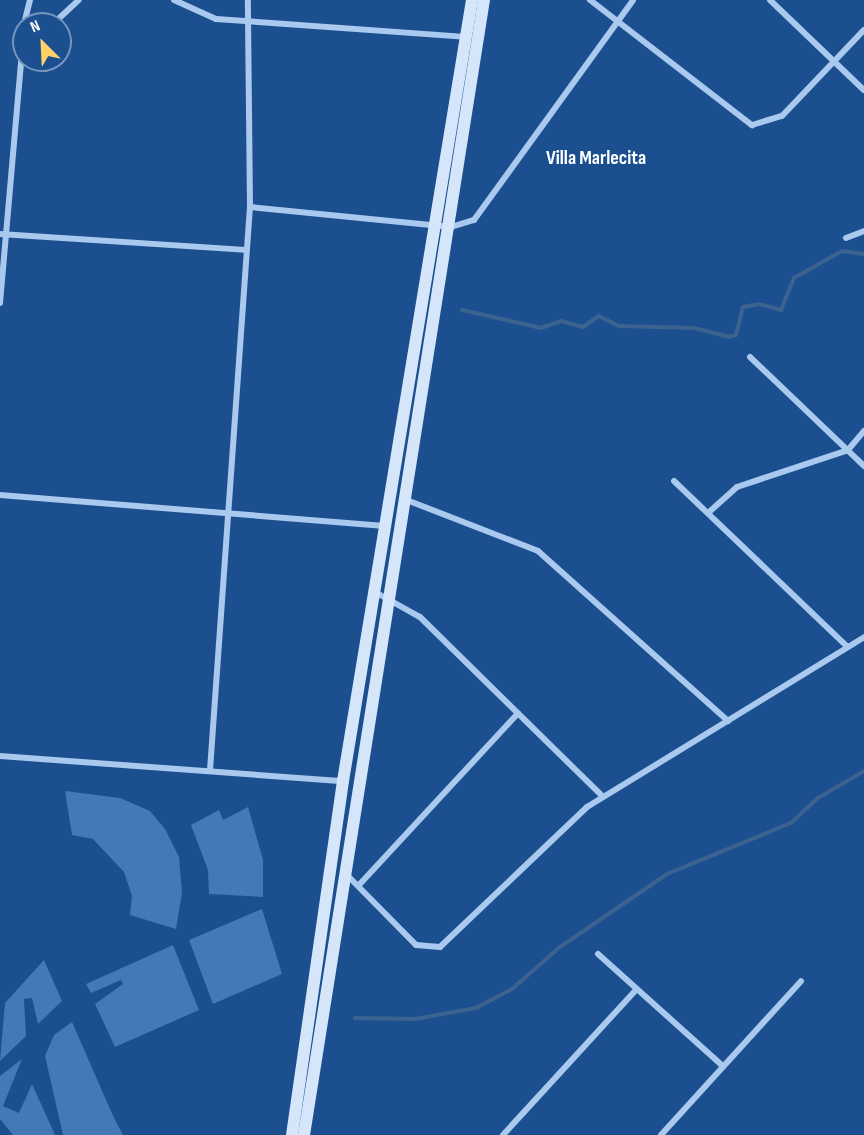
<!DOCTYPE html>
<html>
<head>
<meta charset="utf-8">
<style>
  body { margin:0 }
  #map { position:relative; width:864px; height:1135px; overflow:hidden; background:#1b4f8f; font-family:"Sofia Sans Condensed",sans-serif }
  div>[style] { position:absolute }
  .stream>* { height:4px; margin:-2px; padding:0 2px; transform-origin:2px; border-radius:2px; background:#3c6290 }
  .building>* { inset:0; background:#4478b7 }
  .street>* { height:6px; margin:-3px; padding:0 3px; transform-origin:3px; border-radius:3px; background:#a9c9ee }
  .secondary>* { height:12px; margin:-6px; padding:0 6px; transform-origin:6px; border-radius:6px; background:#d6e6fa }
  span { translate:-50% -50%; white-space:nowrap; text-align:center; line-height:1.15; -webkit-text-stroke:4.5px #1b4f8f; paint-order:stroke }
  .neighbourhood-label { font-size:20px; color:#fff; font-weight:700 }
  .north { position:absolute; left:12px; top:12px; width:60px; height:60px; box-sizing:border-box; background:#1b4f8f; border:2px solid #7695bc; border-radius:50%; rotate:336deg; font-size:16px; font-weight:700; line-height:24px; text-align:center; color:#fff }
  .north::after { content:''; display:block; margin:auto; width:21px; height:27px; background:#ffd166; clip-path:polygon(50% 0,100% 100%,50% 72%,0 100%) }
</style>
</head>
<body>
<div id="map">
  <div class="stream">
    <div style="left:462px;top:310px;width:81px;rotate:12.8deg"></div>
    <div style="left:541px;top:328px;width:21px;rotate:-19deg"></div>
    <div style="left:561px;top:321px;width:23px;rotate:15deg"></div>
    <div style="left:583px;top:327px;width:19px;rotate:-35deg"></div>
    <div style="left:599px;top:316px;width:22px;rotate:27deg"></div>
    <div style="left:619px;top:326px;width:75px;rotate:1.5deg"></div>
    <div style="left:694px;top:328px;width:36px;rotate:14deg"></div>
    <div style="left:729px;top:337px;width:7px;rotate:-16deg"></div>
    <div style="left:736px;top:335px;width:29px;rotate:-76deg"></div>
    <div style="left:743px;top:307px;width:16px;rotate:-11deg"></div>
    <div style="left:759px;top:304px;width:23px;rotate:15deg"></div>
    <div style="left:781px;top:310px;width:35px;rotate:-68deg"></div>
    <div style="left:794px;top:278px;width:55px;rotate:-29.4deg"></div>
    <div style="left:842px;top:251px;width:22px;rotate:8deg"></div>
    <div style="left:355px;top:1018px;width:60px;rotate:1deg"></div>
    <div style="left:415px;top:1019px;width:62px;rotate:-10.2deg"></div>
    <div style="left:476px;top:1008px;width:41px;rotate:-27.8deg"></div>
    <div style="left:512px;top:989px;width:64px;rotate:-41.2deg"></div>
    <div style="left:560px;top:947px;width:130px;rotate:-34.3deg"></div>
    <div style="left:667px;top:874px;width:134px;rotate:-22.4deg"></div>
    <div style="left:791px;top:823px;width:37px;rotate:-43deg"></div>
    <div style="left:818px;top:798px;width:53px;rotate:-30.4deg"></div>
  </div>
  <div class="building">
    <div style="clip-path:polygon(65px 791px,120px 798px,150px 811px,165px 829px,179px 857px,182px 893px,176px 929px,130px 915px,132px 896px,124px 872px,93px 839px,72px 835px)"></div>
    <div style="clip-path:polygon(248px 807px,263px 860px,263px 897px,209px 894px,208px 870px,191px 825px,219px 810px,223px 820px)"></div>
    <div style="clip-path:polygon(262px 909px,282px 974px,213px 1004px,189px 940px)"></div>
    <div style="clip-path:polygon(173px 945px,199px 1010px,115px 1047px,95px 1004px,123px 984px,121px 980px,91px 993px,86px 984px)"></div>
    <div style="clip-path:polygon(44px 960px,62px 1001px,38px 1024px,32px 998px,24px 999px,26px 1036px,0 1061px,5px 1003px)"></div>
    <div style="clip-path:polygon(72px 1022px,114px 1118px,123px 1135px,63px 1135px,45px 1056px,54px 1035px)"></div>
    <div style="clip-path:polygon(22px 1059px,3px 1106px,19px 1113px,32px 1084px,55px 1135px,13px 1135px,0 1119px,0 1076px)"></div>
  </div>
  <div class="street">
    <div style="left:174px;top:0;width:46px;rotate:24.3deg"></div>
    <div style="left:216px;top:19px;width:250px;rotate:4.1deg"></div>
    <div style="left:590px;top:0;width:205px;rotate:37.7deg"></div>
    <div style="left:752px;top:125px;width:31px;rotate:-17deg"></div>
    <div style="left:782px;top:116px;width:119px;rotate:-46.4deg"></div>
    <div style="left:770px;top:0;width:130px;rotate:43.8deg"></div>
    <div style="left:24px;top:24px;width:25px;rotate:-76deg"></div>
    <div style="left:53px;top:24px;width:35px;rotate:-43deg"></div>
    <div style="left:250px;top:207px;width:202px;rotate:5.7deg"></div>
    <div style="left:451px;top:227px;width:24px;rotate:-17deg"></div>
    <div style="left:474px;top:220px;width:271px;rotate:-54.1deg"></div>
    <div style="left:0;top:234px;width:246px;rotate:3.7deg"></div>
    <div style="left:846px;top:238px;width:19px;rotate:-21deg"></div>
    <div style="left:0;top:303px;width:278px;rotate:-85deg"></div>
    <div style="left:750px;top:357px;width:158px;rotate:43.7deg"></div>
    <div style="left:674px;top:481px;width:240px;rotate:43.7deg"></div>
    <div style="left:0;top:495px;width:386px;rotate:4.6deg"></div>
    <div style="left:404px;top:499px;width:144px;rotate:21.2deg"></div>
    <div style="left:538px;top:551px;width:255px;rotate:41.8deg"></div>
    <div style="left:708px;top:513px;width:39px;rotate:-42deg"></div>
    <div style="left:737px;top:487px;width:117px;rotate:-18.4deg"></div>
    <div style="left:848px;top:450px;width:25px;rotate:-50deg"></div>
    <div style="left:375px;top:592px;width:51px;rotate:29.1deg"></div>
    <div style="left:420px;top:617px;width:255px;rotate:44.5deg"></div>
    <div style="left:0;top:756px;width:344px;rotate:4.2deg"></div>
    <div style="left:210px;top:770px;width:564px;rotate:-85.94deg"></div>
    <div style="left:250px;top:207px;width:207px;rotate:-90.6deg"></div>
    <div style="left:345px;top:873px;width:101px;rotate:45.4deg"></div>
    <div style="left:416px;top:945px;width:24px;rotate:5deg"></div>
    <div style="left:440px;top:947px;width:203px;rotate:-43.6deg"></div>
    <div style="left:587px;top:807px;width:325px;rotate:-31.5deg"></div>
    <div style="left:359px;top:885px;width:234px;rotate:-47.2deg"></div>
    <div style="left:598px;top:954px;width:168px;rotate:41.9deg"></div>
    <div style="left:503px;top:1135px;width:194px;rotate:-47.5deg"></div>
    <div style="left:661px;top:1135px;width:208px;rotate:-47.7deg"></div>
  </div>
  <div class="secondary">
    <div style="left:292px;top:1135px;width:358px;rotate:-81.8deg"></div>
    <div style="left:343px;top:781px;width:792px;rotate:-80.62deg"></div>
    <div style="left:304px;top:1135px;width:1149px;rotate:-80.99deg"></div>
  </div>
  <div class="neighbourhood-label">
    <span style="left:596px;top:158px">Villa Marlecita</span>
  </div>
  <div class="north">N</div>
</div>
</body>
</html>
